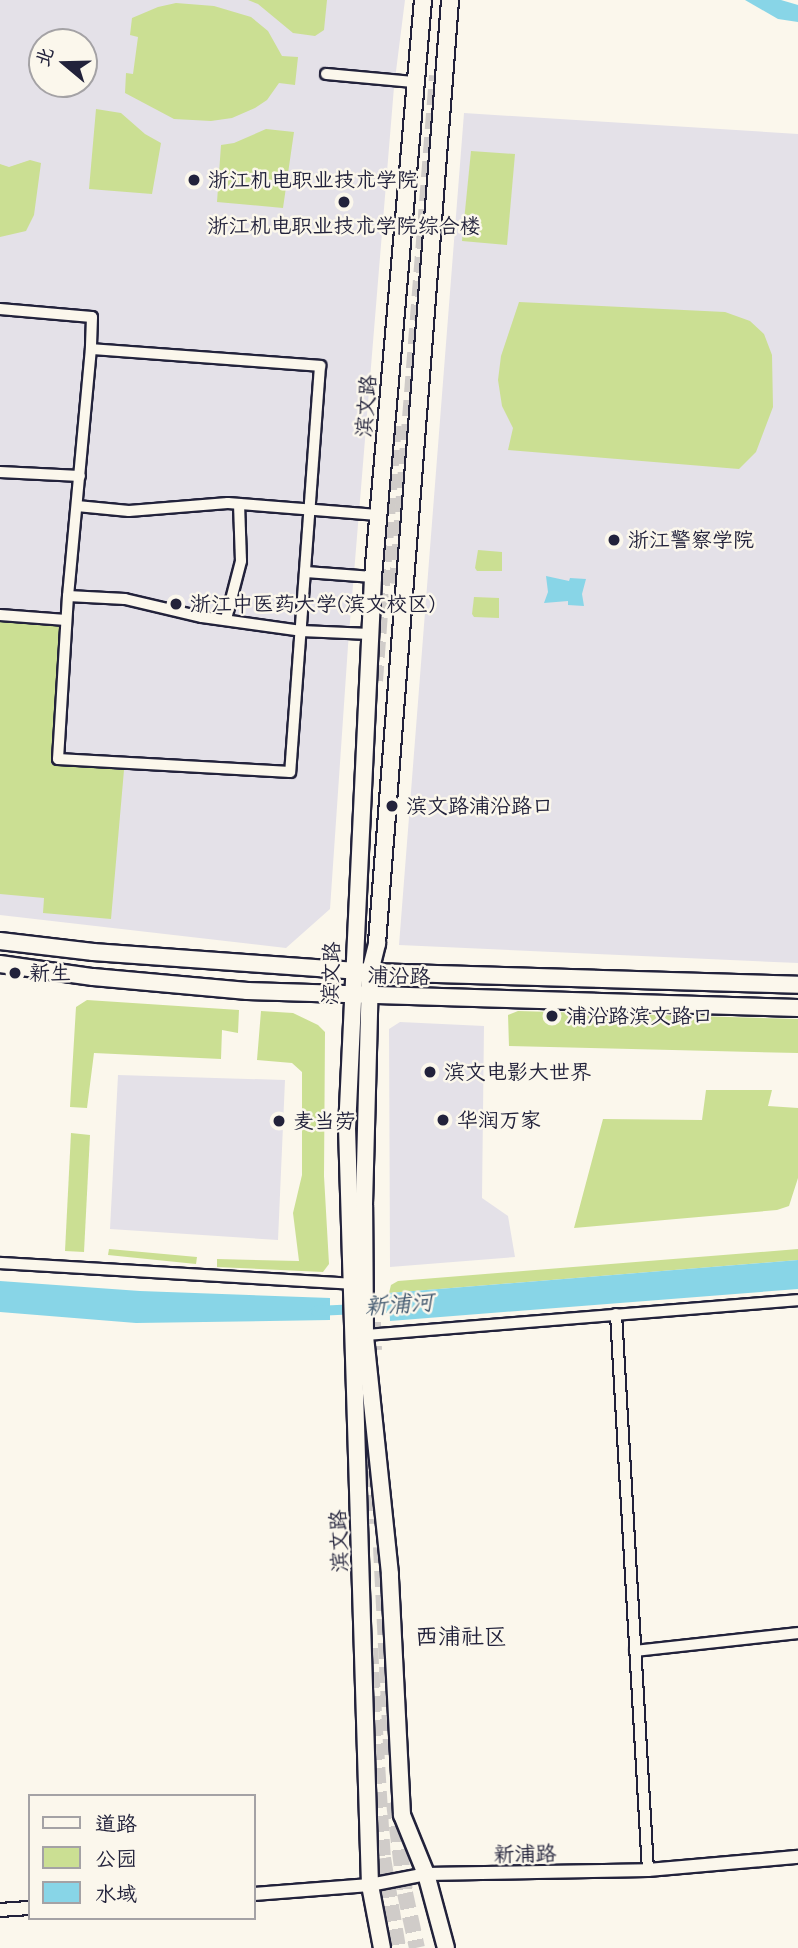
<!DOCTYPE html>
<html>
<head>
<meta charset="utf-8">
<style>
  body { margin:0 }
  #map { position:relative; width:798px; height:1948px; overflow:hidden; background:#fbf7ec; font-family:"Comic Neue","LXGW WenKai TC",sans-serif }
  div>[style] { position:absolute }
  .built>* { inset:0; background:#e4e1e8 }
  .green>* { inset:0; background:#cbdf93 }
  .water>* { inset:0; background:#88d5e7 }
  .canal>* { height:10px; margin:-5px; padding:0 5px; transform-origin:5px; border-radius:5px; background:#88d5e7 }
  .trunk-tunnel>* { height:16px; margin-top:-8px; transform-origin:0; background:repeating-linear-gradient(90deg,#d0ccc9 0 16px,transparent 0 24px) }
  .roads { filter:drop-shadow(2px 0 #22223b) drop-shadow(-2px 0 #22223b) drop-shadow(0 2px #22223b) drop-shadow(0 -2px #22223b) }
  .minor>* { height:10px; margin:-5px; padding:0 5px; transform-origin:5px; border-radius:5px; background:#fbf7ec }
  .tertiary>* { height:12px; margin:-6px; padding:0 6px; transform-origin:6px; border-radius:6px; background:#fbf7ec }
  .primary>* { height:16px; margin:-8px; padding:0 8px; transform-origin:8px; border-radius:8px; background:#fbf7ec }
  .dots>* { width:19px; height:19px; translate:-50% -50%; box-sizing:border-box; border:4px solid #fbf7ec; border-radius:50% }
  span { translate:-50% -50%; white-space:nowrap; text-align:center; line-height:1.15; -webkit-text-stroke:5px #fbf7ec; paint-order:stroke }
  .poi-label { font-size:21px; color:#22223b }
  .left { translate:0 -50%; text-align:left }
  .street-label { font-size:21px; color:#22223b }
  .water-label { font-size:23px; color:#41586f; font-style:italic }
  .neighbourhood-label { font-size:23px; color:#22223b }
  .legend { position:absolute; left:28px; top:1794px; width:228px; height:126px; box-sizing:border-box; background:#fbf7ec; border:2px solid #a4a2a5; margin:0; padding:9px 12px; list-style:none; font-size:21px; color:#22223b }
  .legend li { display:flex; align-items:center; gap:14px; height:35px }
  .legend b { width:35px; border:2px solid #a4a2a5 }
  .north { position:absolute; left:28px; top:28px; width:70px; height:70px; box-sizing:border-box; background:#fbf7ec; border:2px solid #a4a2a5; border-radius:50%; rotate:289deg; font-size:19px; font-weight:700; line-height:28px; text-align:center; color:#22223b }
  .north::after { content:''; display:block; margin:auto; width:24px; height:32px; background:#22223b; clip-path:polygon(50% 0,100% 100%,50% 72%,0 100%) }
</style>
</head>
<body>
<div id="map">
  <div class="built">
    <div style="clip-path:polygon(evenodd,0 0,405px 0,394px 87px,348px 646px,330px 909px,286px 948px,0 915px,0 0,42px 42px,84px 42px,84px 84px,42px 84px,42px 42px)"></div>
    <div style="clip-path:polygon(464px 113px,798px 134px,798px 963px,399px 945px)"></div>
    <div style="clip-path:polygon(400px 1022px,484px 1026px,482px 1198px,508px 1216px,515px 1257px,390px 1267px,389px 1029px)"></div>
    <div style="clip-path:polygon(118px 1075px,285px 1080px,278px 1240px,110px 1229px)"></div>
  </div>
  <div class="green">
    <div style="clip-path:polygon(248px 0,327px 0,324px 30px,315px 36px,293px 33px,258px 4px)"></div>
    <div style="clip-path:polygon(176px 3px,214px 6px,251px 17px,268px 31px,282px 56px,298px 57px,295px 85px,279px 83px,267px 100px,255px 108px,232px 118px,211px 121px,174px 119px,125px 93px,126px 73px,133px 74px,138px 37px,130px 35px,132px 18px,158px 7px)"></div>
    <div style="clip-path:polygon(96px 109px,121px 113px,145px 134px,161px 143px,152px 194px,89px 189px)"></div>
    <div style="clip-path:polygon(266px 129px,294px 132px,283px 208px,217px 202px,221px 145px,234px 143px)"></div>
    <div style="clip-path:polygon(471px 151px,515px 154px,507px 245px,462px 241px)"></div>
    <div style="clip-path:polygon(30px 160px,41px 163px,34px 215px,26px 231px,0 237px,0 164px,9px 167px)"></div>
    <div style="clip-path:polygon(519px 302px,725px 312px,750px 321px,764px 334px,772px 355px,773px 407px,756px 452px,739px 469px,508px 450px,513px 428px,502px 406px,498px 380px,501px 356px)"></div>
    <div style="clip-path:polygon(478px 550px,502px 552px,502px 571px,477px 571px,475px 568px)"></div>
    <div style="clip-path:polygon(474px 597px,499px 598px,499px 618px,474px 617px,472px 614px)"></div>
    <div style="clip-path:polygon(0 620px,62px 625px,51px 764px,124px 770px,111px 919px,43px 913px,44px 898px,0 894px)"></div>
    <div style="clip-path:polygon(87px 1000px,239px 1010px,238px 1033px,222px 1030px,221px 1059px,94px 1053px,87px 1108px,70px 1107px,76px 1007px)"></div>
    <div style="clip-path:polygon(261px 1011px,293px 1013px,318px 1025px,325px 1032px,324px 1176px,329px 1264px,323px 1272px,217px 1267px,217px 1259px,299px 1261px,293px 1213px,302px 1175px,302px 1072px,292px 1063px,257px 1060px)"></div>
    <div style="clip-path:polygon(518px 1011px,798px 1019px,798px 1053px,509px 1046px,508px 1015px)"></div>
    <div style="clip-path:polygon(706px 1090px,772px 1090px,768px 1106px,798px 1108px,798px 1178px,789px 1206px,777px 1210px,574px 1228px,603px 1119px,702px 1120px)"></div>
    <div style="clip-path:polygon(71px 1133px,90px 1135px,84px 1252px,65px 1251px)"></div>
    <div style="clip-path:polygon(109px 1249px,197px 1257px,196px 1264px,108px 1255px)"></div>
    <div style="clip-path:polygon(798px 1249px,798px 1260px,389px 1293px,391px 1285px,398px 1281px)"></div>
  </div>
  <div class="water">
    <div style="clip-path:polygon(745px 0,781px 0,798px 5px,798px 22px,778px 19px)"></div>
    <div style="clip-path:polygon(546px 576px,569px 581px,570px 578px,586px 579px,582px 594px,584px 606px,568px 605px,568px 601px,544px 603px,548px 592px)"></div>
    <div style="clip-path:polygon(798px 1260px,798px 1289px,390px 1321px,389px 1293px)"></div>
    <div style="clip-path:polygon(0 1281px,140px 1291px,330px 1298px,330px 1320px,136px 1323px,0 1312px)"></div>
  </div>
  <div class="canal">
    <div style="left:316px;top:1311px;width:85px;rotate:-2.7deg"></div>
  </div>
  <div class="trunk-tunnel">
    <div style="left:397px;top:584px;width:510px;rotate:-85.5deg"></div>
    <div style="left:375px;top:681px;width:258px;rotate:-85.8deg"></div>
    <div style="left:355px;top:1088px;width:93px;rotate:88.2deg"></div>
    <div style="left:372px;top:1298px;width:52px;rotate:87.8deg"></div>
    <div style="left:363px;top:1375px;width:149px;rotate:88.5deg"></div>
    <div style="left:381px;top:1547px;width:215px;rotate:87.1deg"></div>
    <div style="left:370px;top:1648px;width:210px;rotate:86.5deg"></div>
    <div style="left:383px;top:1858px;width:91px;rotate:80.5deg"></div>
    <div style="left:394px;top:1802px;width:92px;rotate:83.1deg"></div>
    <div style="left:405px;top:1893px;width:56px;rotate:77.7deg"></div>
  </div>
  <div class="roads">
    <div class="minor">
      <div style="left:326px;top:74px;width:88px;rotate:5.2deg"></div>
      <div style="left:0;top:309px;width:92px;rotate:5deg"></div>
      <div style="left:92px;top:317px;width:32px;rotate:92deg"></div>
      <div style="left:91px;top:349px;width:230px;rotate:4.2deg"></div>
      <div style="left:320px;top:366px;width:407px;rotate:94.2deg"></div>
      <div style="left:290px;top:772px;width:232px;rotate:-176.8deg"></div>
      <div style="left:58px;top:759px;width:163px;rotate:-86.5deg"></div>
      <div style="left:68px;top:596px;width:248px;rotate:-84.7deg"></div>
      <div style="left:0;top:472px;width:80px;rotate:2.9deg"></div>
      <div style="left:77px;top:506px;width:52px;rotate:5.5deg"></div>
      <div style="left:129px;top:511px;width:99px;rotate:-4.6deg"></div>
      <div style="left:228px;top:503px;width:150px;rotate:4.6deg"></div>
      <div style="left:306px;top:572px;width:67px;rotate:4.3deg"></div>
      <div style="left:68px;top:596px;width:57px;rotate:3deg"></div>
      <div style="left:125px;top:599px;width:79px;rotate:13.2deg"></div>
      <div style="left:202px;top:617px;width:100px;rotate:8deg"></div>
      <div style="left:301px;top:631px;width:69px;rotate:2.5deg"></div>
      <div style="left:0;top:615px;width:66px;rotate:4.3deg"></div>
      <div style="left:226px;top:619px;width:60px;rotate:-75.5deg"></div>
      <div style="left:241px;top:561px;width:57px;rotate:-92deg"></div>
      <div style="left:0;top:1263px;width:351px;rotate:3.4deg"></div>
      <div style="left:616px;top:1314px;width:557px;rotate:86.71deg"></div>
      <div style="left:365px;top:1335px;width:434px;rotate:-4.6deg"></div>
      <div style="left:635px;top:1651px;width:164px;rotate:-6.3deg"></div>
    </div>
    <div class="tertiary">
      <div style="left:254px;top:1894px;width:116px;rotate:-4.4deg"></div>
      <div style="left:370px;top:1885px;width:57px;rotate:-11.1deg"></div>
      <div style="left:426px;top:1874px;width:222px;rotate:-1deg"></div>
      <div style="left:648px;top:1870px;width:151px;rotate:-5deg"></div>
      <div style="left:0;top:1910px;width:30px;rotate:-4deg"></div>
    </div>
    <div class="primary">
      <div style="left:0;top:941px;width:94px;rotate:6.7deg"></div>
      <div style="left:93px;top:952px;width:278px;rotate:4.1deg"></div>
      <div style="left:370px;top:972px;width:428px;rotate:1.7deg"></div>
      <div style="left:0;top:964px;width:94px;rotate:8deg"></div>
      <div style="left:93px;top:977px;width:155px;rotate:5.2deg"></div>
      <div style="left:247px;top:991px;width:551px;rotate:1.77deg"></div>
      <div style="left:382px;top:1948px;width:64px;rotate:-100.8deg"></div>
      <div style="left:370px;top:1885px;width:756px;rotate:-91.74deg"></div>
      <div style="left:347px;top:1129px;width:553px;rotate:-87.3deg"></div>
      <div style="left:373px;top:577px;width:579px;rotate:-85.05deg"></div>
      <div style="left:446px;top:1948px;width:77px;rotate:-105.1deg"></div>
      <div style="left:426px;top:1874px;width:64px;rotate:-112.1deg"></div>
      <div style="left:402px;top:1815px;width:241px;rotate:-92.9deg"></div>
      <div style="left:390px;top:1574px;width:240px;rotate:-96deg"></div>
      <div style="left:365px;top:1335px;width:130px;rotate:-90.4deg"></div>
      <div style="left:364px;top:1205px;width:233px;rotate:-88.5deg"></div>
      <div style="left:370px;top:972px;width:30px;rotate:-76deg"></div>
      <div style="left:377px;top:943px;width:946px;rotate:-85.57deg"></div>
    </div>
  </div>
  <div class="dots">
    <div style="left:194px;top:180px;background:#22223b"></div>
    <div style="left:344px;top:202px;background:#22223b"></div>
    <div style="left:614px;top:540px;background:#22223b"></div>
    <div style="left:176px;top:604px;background:#22223b"></div>
    <div style="left:392px;top:806px;background:#22223b"></div>
    <div style="left:15px;top:973px;background:#22223b"></div>
    <div style="left:552px;top:1016px;background:#22223b"></div>
    <div style="left:430px;top:1072px;background:#22223b"></div>
    <div style="left:443px;top:1120px;background:#22223b"></div>
    <div style="left:279px;top:1121px;background:#22223b"></div>
  </div>
  <div class="poi-label">
    <span class="left" style="left:208px;top:180px">浙江机电职业技术学院</span>
    <span style="left:344px;top:226px">浙江机电职业技术学院综合楼</span>
    <span class="left" style="left:628px;top:540px">浙江警察学院</span>
    <span class="left" style="left:190px;top:604px">浙江中医药大学(滨文校区)</span>
    <span class="left" style="left:406px;top:806px">滨文路浦沿路口</span>
    <span class="left" style="left:29px;top:973px">新生</span>
    <span class="left" style="left:566px;top:1016px">浦沿路滨文路口</span>
    <span class="left" style="left:444px;top:1072px">滨文电影大世界</span>
    <span class="left" style="left:457px;top:1120px">华润万家</span>
    <span class="left" style="left:293px;top:1121px">麦当劳</span>
  </div>
  <div class="street-label">
    <span style="left:366px;top:406px;rotate:-85deg">滨文路</span>
    <span style="left:331px;top:973px;rotate:-88deg">滨文路</span>
    <span style="left:399px;top:976px;rotate:2deg">浦沿路</span>
    <span style="left:339px;top:1541px;rotate:-92deg">滨文路</span>
    <span style="left:525px;top:1854px;rotate:-1deg">新浦路</span>
  </div>
  <div class="water-label">
    <span style="left:399px;top:1305px;rotate:-4deg">新浦河</span>
  </div>
  <div class="neighbourhood-label">
    <span style="left:461px;top:1637px">西浦社区</span>
  </div>
  <ul class="legend">
  <li><b style="height:9px;background:#fbf7ec"></b>道路</li>
  <li><b style="height:19px;background:#cbdf93"></b>公园</li>
  <li><b style="height:19px;background:#88d5e7"></b>水域</li>
  </ul>
  <div class="north">北</div>
</div>
</body>
</html>
